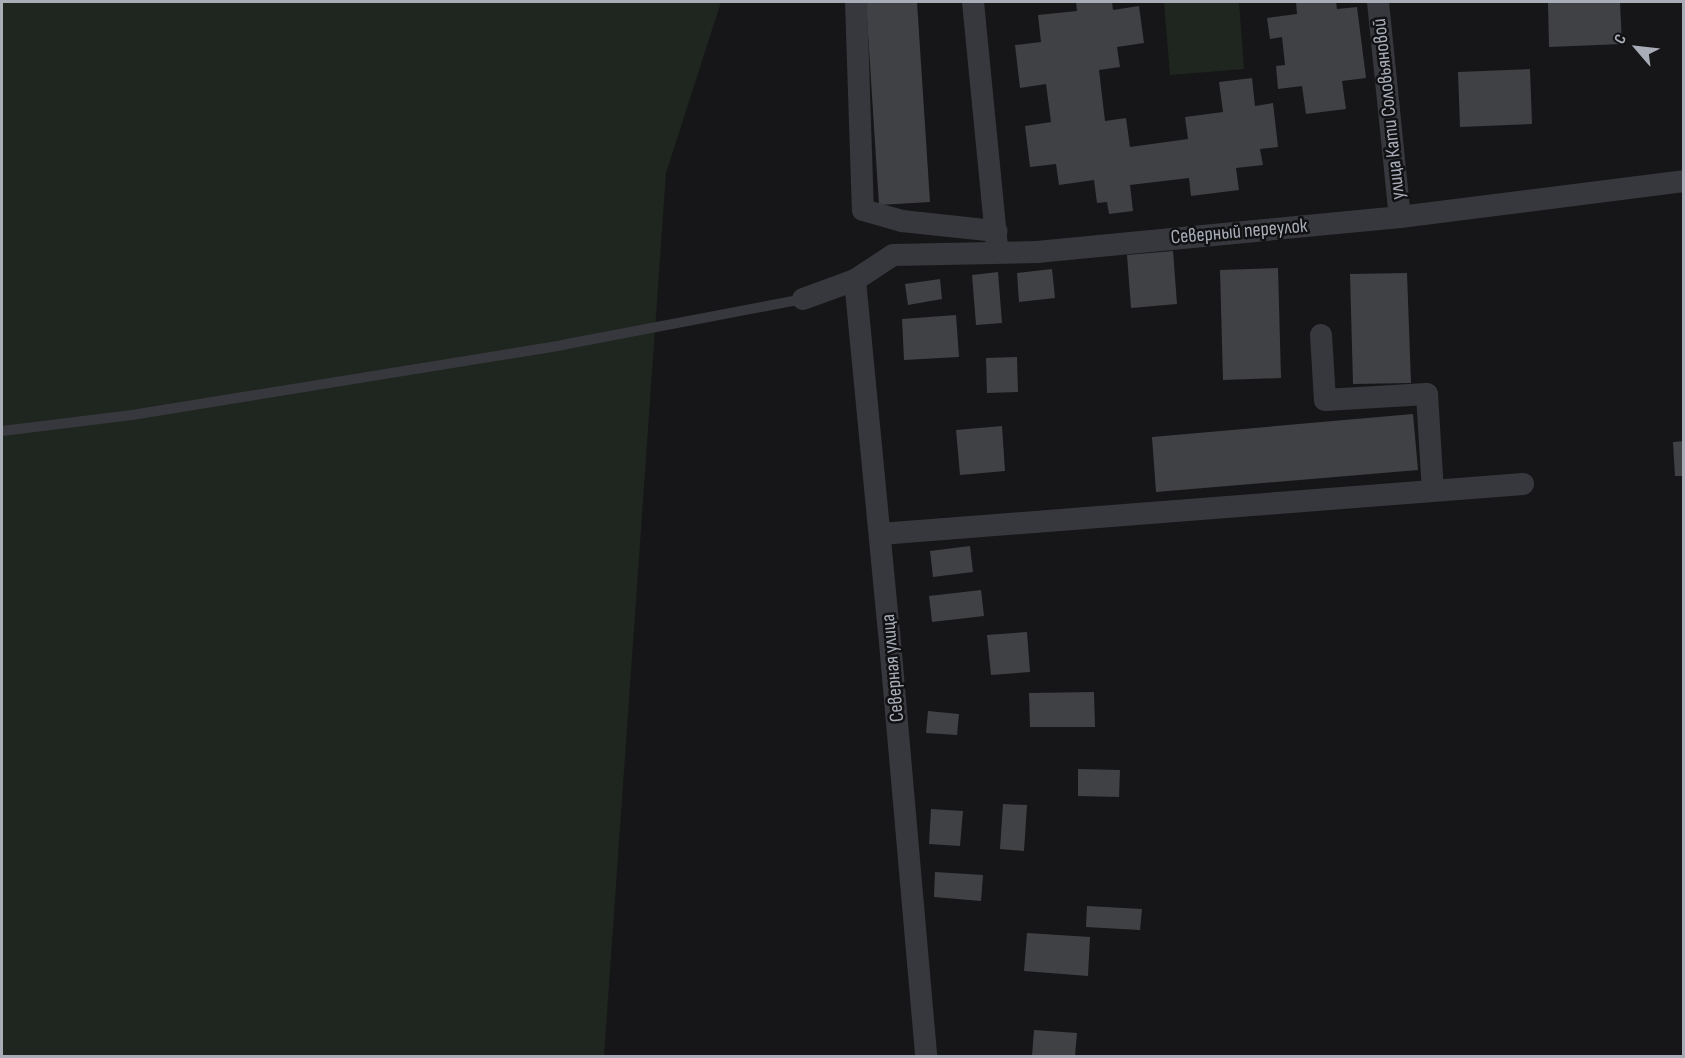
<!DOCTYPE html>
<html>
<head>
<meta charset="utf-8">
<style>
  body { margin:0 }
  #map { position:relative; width:1685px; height:1058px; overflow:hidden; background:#161618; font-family:"Sofia Sans Condensed",sans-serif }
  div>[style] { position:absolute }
  .green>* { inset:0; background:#1e261f }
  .building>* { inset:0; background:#404145 }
  .service>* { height:10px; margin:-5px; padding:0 5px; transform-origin:5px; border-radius:5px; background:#37383d }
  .minor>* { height:22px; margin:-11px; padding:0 11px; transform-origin:11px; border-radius:11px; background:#37383d }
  span { translate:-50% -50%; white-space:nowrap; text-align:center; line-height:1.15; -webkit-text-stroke:5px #111113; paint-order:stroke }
  .street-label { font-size:20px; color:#a8adb8 }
  .frame { position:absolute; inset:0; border:3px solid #a8adb8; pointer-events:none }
  .north { position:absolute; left:1607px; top:18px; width:60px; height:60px; -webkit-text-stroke:4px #111113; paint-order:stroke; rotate:298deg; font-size:16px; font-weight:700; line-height:24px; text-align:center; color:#a8adb8 }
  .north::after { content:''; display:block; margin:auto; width:21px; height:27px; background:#a8adb8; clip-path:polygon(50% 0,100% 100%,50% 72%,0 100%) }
</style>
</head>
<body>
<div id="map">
  <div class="green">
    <div style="clip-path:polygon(2px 2px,721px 2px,666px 173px,604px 1056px,2px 1056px)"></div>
    <div style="clip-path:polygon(1164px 2px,1239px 2px,1244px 69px,1170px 75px)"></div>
  </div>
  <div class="building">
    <div style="clip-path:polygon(866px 2px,917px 2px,930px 202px,879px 205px)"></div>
    <div style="clip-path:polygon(1076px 2px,1112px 2px,1113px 10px,1139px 6px,1144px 43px,1117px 47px,1120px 67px,1099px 70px,1105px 121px,1126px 118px,1130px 147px,1188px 139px,1185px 117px,1223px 112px,1219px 82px,1252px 78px,1255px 106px,1273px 103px,1278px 147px,1260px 149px,1263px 165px,1236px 168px,1239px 190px,1191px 196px,1189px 178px,1130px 185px,1133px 211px,1109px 214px,1107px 202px,1097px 203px,1094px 180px,1059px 185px,1056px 164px,1030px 167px,1025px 126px,1051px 122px,1046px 84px,1020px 88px,1015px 45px,1041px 42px,1038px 15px,1077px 11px)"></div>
    <div style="clip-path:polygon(1296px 2px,1336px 2px,1337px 9px,1357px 7px,1366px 78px,1342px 81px,1346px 109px,1306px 114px,1302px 86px,1278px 89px,1276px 66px,1285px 65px,1282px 37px,1270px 39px,1267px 18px,1297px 14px)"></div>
    <div style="clip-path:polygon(1548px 2px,1620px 2px,1622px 44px,1549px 47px)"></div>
    <div style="clip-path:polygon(1530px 69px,1532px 124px,1460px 127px,1458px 72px)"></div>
    <div style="clip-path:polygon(1173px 251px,1177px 304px,1131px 308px,1127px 255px)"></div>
    <div style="clip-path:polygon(1278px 268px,1281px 378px,1223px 380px,1220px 270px)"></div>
    <div style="clip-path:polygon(1052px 269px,1055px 298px,1019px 302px,1017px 273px)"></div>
    <div style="clip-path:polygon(998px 272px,1002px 323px,976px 325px,972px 275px)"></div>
    <div style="clip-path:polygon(1407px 273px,1411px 383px,1353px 384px,1350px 274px)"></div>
    <div style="clip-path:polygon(940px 279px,942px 299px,908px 305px,905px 284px)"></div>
    <div style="clip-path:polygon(956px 315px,959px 357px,904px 360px,902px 319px)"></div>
    <div style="clip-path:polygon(1017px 357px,1018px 392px,987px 393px,986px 358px)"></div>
    <div style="clip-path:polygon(1413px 414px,1418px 470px,1156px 492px,1152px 437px)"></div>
    <div style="clip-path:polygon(1002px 426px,1005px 471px,960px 475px,956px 430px)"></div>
    <div style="clip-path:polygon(1684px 441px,1684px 476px,1675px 476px,1673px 442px)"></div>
    <div style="clip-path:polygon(970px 546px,973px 572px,933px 577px,930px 551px)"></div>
    <div style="clip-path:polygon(981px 590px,984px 616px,932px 622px,929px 596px)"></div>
    <div style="clip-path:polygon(1027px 632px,1030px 672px,991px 675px,987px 635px)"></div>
    <div style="clip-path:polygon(1094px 692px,1095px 727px,1030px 727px,1029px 693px)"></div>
    <div style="clip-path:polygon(928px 711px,959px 714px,957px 735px,926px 733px)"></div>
    <div style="clip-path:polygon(1078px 769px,1120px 770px,1119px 797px,1078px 796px)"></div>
    <div style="clip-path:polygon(1003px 804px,1027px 805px,1024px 851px,1000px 849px)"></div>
    <div style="clip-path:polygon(931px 809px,963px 811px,960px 846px,929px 844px)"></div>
    <div style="clip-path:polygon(935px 872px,983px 875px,981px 901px,934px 897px)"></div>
    <div style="clip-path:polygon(1087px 906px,1142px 909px,1140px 930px,1086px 927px)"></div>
    <div style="clip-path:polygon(1027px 933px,1090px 937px,1088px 976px,1024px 971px)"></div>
    <div style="clip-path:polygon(1034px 1030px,1077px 1033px,1075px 1056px,1032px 1056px)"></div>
  </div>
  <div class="service">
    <div style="left:2px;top:431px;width:131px;rotate:-7deg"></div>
    <div style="left:132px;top:415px;width:436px;rotate:-9.2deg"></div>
    <div style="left:562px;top:345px;width:245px;rotate:-10.8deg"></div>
  </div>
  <div class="minor">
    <div style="left:856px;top:2px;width:208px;rotate:88.1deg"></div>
    <div style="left:863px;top:210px;width:41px;rotate:15.8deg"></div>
    <div style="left:902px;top:221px;width:95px;rotate:6.1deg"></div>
    <div style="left:973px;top:2px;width:244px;rotate:84.4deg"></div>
    <div style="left:1378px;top:2px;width:216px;rotate:84.2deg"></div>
    <div style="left:855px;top:280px;width:353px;rotate:84.5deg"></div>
    <div style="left:889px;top:631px;width:427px;rotate:85deg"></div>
    <div style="left:803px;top:299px;width:55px;rotate:-20.1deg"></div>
    <div style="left:855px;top:280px;width:45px;rotate:-33.3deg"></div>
    <div style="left:893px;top:255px;width:144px;rotate:-1.2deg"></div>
    <div style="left:1037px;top:252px;width:365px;rotate:-5.5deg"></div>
    <div style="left:1400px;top:217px;width:286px;rotate:-7.2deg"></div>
    <div style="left:1321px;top:335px;width:65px;rotate:86.5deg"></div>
    <div style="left:1325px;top:400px;width:102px;rotate:-3.4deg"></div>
    <div style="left:1427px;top:394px;width:97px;rotate:86.5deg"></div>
    <div style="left:880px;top:534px;width:645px;rotate:-4.45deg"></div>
  </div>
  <div class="street-label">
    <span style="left:1389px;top:109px;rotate:-96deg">улица Кати Соловьяновой</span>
    <span style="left:1239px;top:232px;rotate:-5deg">Северный переулок</span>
    <span style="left:893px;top:668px;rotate:-95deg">Северная улица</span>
  </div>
  <div class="frame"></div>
  <div class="north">С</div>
</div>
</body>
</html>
